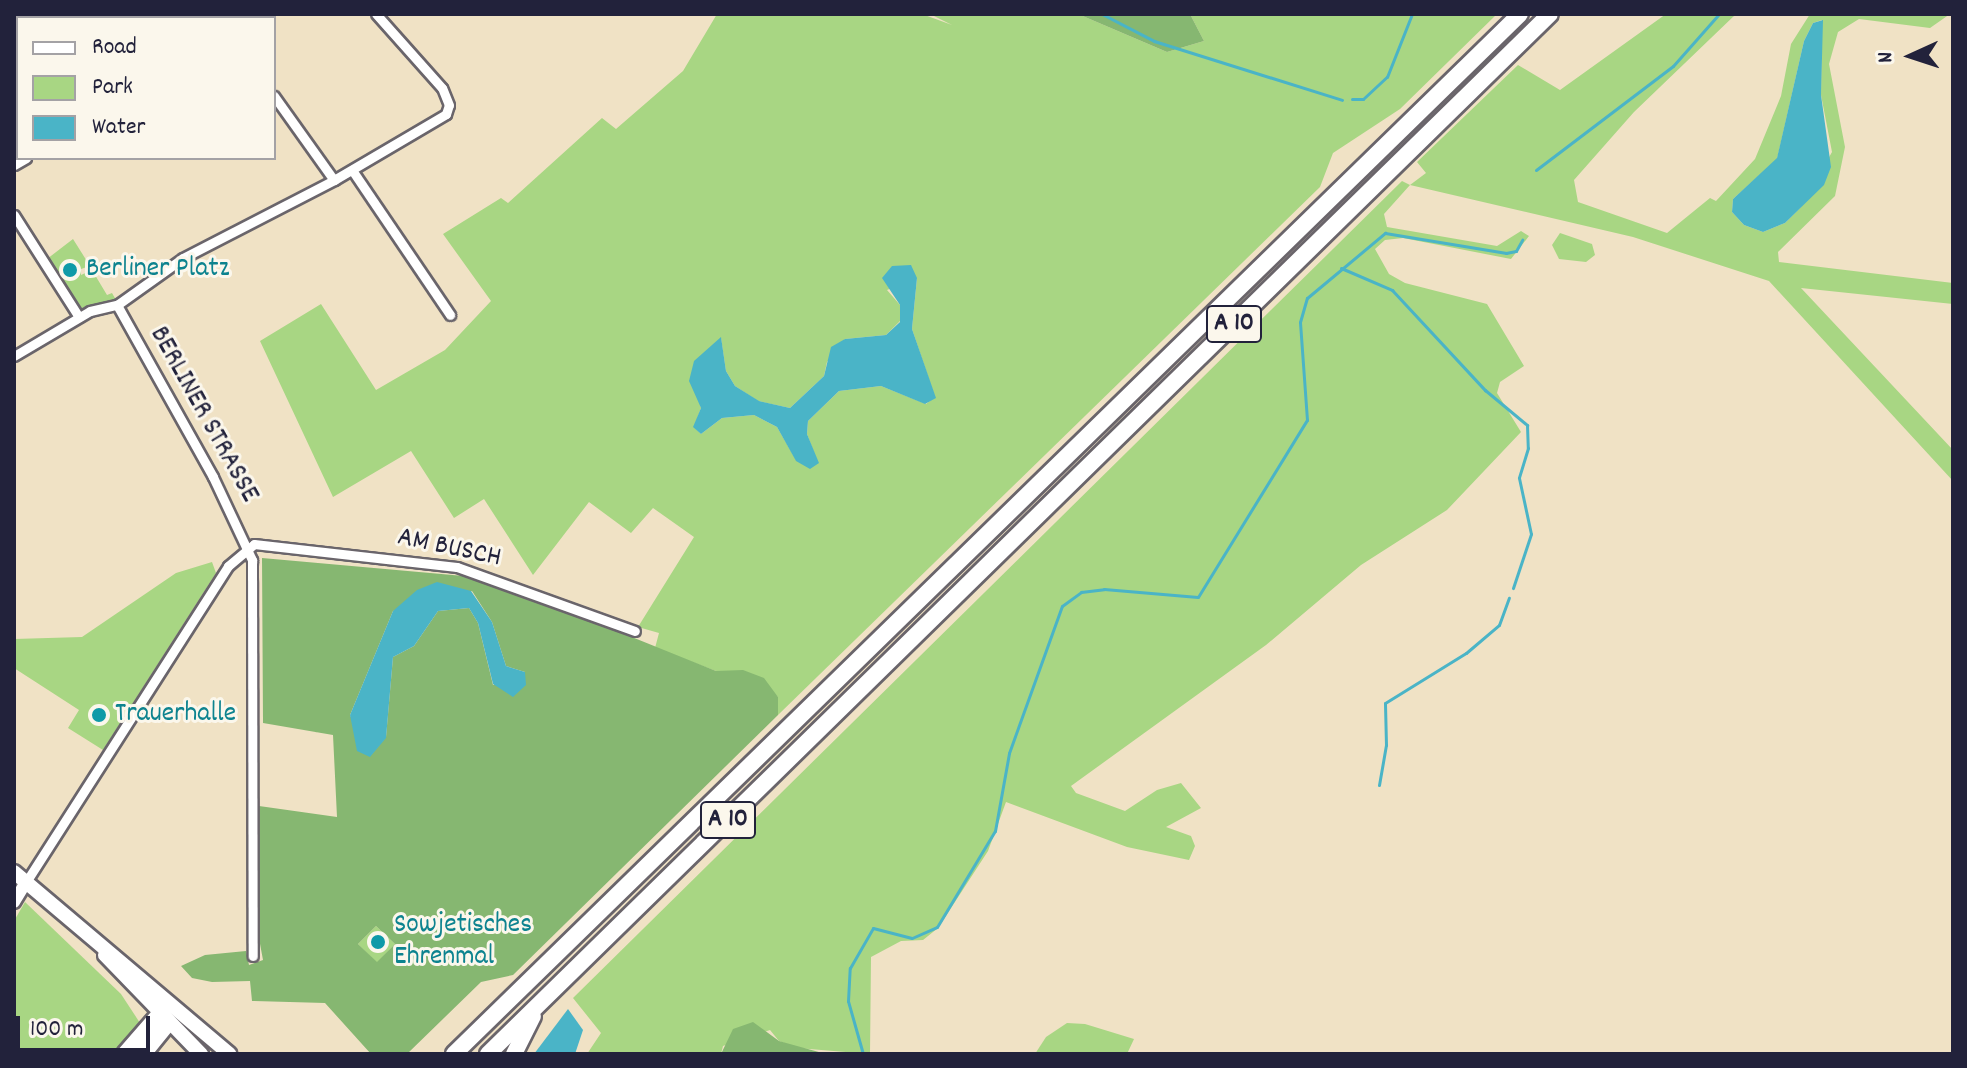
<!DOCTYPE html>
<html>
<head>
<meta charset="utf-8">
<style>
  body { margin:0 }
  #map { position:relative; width:1967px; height:1068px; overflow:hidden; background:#f0e2c5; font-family:Dekko,sans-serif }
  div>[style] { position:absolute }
  .green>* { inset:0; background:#a8d683 }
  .forest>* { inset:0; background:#86b771 }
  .water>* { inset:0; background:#4ab4c7 }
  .stream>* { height:3px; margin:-1.5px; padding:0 1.5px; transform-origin:1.5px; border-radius:1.5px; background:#4ab4c7 }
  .roads { filter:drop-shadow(2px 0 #6a656b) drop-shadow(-2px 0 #6a656b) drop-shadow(0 2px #6a656b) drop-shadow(0 -2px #6a656b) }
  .minor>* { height:9px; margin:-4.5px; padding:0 4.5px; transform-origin:4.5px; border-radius:4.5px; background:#fff }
  .secondary>* { height:12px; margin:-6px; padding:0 6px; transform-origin:6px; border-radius:6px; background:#fff }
  .primary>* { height:14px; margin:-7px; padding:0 7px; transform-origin:7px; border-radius:7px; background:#fff }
  .motorway>* { height:16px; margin:-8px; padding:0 8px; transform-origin:8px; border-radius:8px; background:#fff }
  .dots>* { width:22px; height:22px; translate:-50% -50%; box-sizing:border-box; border:4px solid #fbf7ec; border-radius:50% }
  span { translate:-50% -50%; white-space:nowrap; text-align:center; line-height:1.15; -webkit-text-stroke:6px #fbf7ec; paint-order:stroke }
  .shield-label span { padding:2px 6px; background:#fbf7ec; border:2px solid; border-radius:6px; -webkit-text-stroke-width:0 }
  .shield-label { font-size:26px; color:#22223b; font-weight:700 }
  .culture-label { font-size:28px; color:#0d838f }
  .left { translate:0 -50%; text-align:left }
  .street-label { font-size:28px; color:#22223b }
  .frame { position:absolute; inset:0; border:16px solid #22223b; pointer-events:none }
  .legend { position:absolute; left:16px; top:16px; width:260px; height:144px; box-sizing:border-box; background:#fbf7ec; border:2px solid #a4a2a5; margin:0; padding:10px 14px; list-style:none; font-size:24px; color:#22223b }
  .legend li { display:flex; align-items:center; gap:16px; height:40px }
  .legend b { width:40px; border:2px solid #a4a2a5 }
  .north { position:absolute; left:1871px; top:16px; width:80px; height:80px; -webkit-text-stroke:6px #fbf7ec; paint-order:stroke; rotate:267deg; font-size:22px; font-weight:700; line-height:32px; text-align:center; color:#22223b }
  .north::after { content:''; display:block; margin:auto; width:28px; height:36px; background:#22223b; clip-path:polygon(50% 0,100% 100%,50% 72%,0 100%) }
  .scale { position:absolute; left:16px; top:1016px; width:134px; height:36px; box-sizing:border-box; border:4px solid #22223b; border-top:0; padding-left:10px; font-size:24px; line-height:28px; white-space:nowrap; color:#22223b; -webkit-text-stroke:6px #fbf7ec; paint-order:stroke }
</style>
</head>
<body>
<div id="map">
  <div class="green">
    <div style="clip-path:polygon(evenodd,717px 14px,922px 14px,952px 25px,930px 14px,1078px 14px,1167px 52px,1204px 41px,1190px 14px,1497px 14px,1400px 109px,1333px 153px,1320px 187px,778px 715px,778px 697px,743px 671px,716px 671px,655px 648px,659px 633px,638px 627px,694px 537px,653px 508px,631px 533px,589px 502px,533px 575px,484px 499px,454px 518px,411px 451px,333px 497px,260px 341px,321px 304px,376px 390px,445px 350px,491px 301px,443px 234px,501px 198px,508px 203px,602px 118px,616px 129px,683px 71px,717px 14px,917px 278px,912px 329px,935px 397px,926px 404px,881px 386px,839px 391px,808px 421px,807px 434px,818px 463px,796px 460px,777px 427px,754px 415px,722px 418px,701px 434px,694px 427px,701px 408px,697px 392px,721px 338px,726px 371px,735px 386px,758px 401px,790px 408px,824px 376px,827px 362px,845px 339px,886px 335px,900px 321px,900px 305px,887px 290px,917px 278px)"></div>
    <div style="clip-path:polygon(evenodd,1666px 14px,1736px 14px,1634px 112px,1574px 180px,1578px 202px,1667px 233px,1710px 198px,1716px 201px,1755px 159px,1781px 96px,1791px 44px,1810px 14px,1950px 14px,1930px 28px,1859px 19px,1838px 32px,1829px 64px,1845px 147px,1835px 196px,1778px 252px,1779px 262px,1953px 283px,1953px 304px,1801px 288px,1953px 450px,1953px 481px,1769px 281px,1633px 237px,1410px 185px,1384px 214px,1387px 227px,1497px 246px,1521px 231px,1529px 236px,1511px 259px,1403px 238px,1385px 240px,1375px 249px,1389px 274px,1405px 283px,1487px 304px,1524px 366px,1500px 382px,1497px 393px,1521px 432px,1447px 510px,1361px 565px,1266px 645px,1071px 786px,1076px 793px,1125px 811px,1157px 790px,1181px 783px,1201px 808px,1166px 827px,1191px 836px,1195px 846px,1189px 860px,1127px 847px,1006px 802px,988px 851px,938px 928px,923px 940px,901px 941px,871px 957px,870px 1054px,797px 1048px,779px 1041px,770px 1030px,723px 1046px,721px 1054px,587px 1054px,601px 1033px,573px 998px,1402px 181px,1410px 185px,1426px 173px,1417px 162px,1518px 65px,1560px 90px,1666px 14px,1822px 20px,1821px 95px,1832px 152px,1801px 207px,1785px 223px,1763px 232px,1744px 225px,1732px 212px,1733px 199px,1777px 159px,1804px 41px,1813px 23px,1822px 20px)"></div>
    <div style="clip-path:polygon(1560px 233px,1592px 244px,1595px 255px,1586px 262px,1559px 259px,1552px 245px)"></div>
    <div style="clip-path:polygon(73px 239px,90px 266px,81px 269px,81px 275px,92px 270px,107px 295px,112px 293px,116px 300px,78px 309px,47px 259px)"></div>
    <div style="clip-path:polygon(212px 562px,216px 573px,103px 750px,68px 728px,79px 710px,14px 668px,14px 639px,82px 637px,176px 573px)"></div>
    <div style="clip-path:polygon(25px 902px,121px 994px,140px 1023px,115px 1054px,14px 1054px,14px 921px)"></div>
    <div style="clip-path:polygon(376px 926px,395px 944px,377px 963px,358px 944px)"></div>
    <div style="clip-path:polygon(1067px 1023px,1085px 1024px,1134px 1039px,1127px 1054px,1035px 1054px,1046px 1037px)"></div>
  </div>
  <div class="forest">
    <div style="clip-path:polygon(1078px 14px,1190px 14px,1204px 41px,1167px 52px)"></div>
    <div style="clip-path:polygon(evenodd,262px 558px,486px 578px,716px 671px,743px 670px,764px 678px,778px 697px,778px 715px,513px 975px,481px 982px,407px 1054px,371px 1054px,325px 1003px,252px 1001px,250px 981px,212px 982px,192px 978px,181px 966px,205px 955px,246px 951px,249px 965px,263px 960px,258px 933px,259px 806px,337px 817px,333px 735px,263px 723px,262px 558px,472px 591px,492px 622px,506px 666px,525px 672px,493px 685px,478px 623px,469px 608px,438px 611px,414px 646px,393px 657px,386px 737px,370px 756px,350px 715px,393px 611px,472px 591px,262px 558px,376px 926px,395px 944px,377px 962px,358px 944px,376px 926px)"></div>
    <div style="clip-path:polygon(753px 1022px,779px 1041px,826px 1054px,721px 1054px,733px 1029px)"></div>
  </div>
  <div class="water">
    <div style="clip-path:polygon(1823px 20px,1821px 95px,1831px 167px,1824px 185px,1785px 223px,1763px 232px,1744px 225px,1732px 212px,1733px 199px,1777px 158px,1804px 41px,1813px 23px)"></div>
    <div style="clip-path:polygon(911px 265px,917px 278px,912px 329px,936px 398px,925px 404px,881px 386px,839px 391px,808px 421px,807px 434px,819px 463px,810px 469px,796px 461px,777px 427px,754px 415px,722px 418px,701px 434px,693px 427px,701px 408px,689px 381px,694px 361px,721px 337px,726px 371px,735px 386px,759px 401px,790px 408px,824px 376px,831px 347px,845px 339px,886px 335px,900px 322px,900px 305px,882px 278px,892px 266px)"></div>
    <div style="clip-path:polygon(437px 582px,471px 591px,492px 622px,506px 666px,525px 672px,526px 685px,513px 697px,493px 684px,478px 623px,469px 608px,438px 611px,414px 646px,393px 657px,386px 738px,370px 757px,357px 751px,350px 715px,393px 611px,417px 590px)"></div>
    <div style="clip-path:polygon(568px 1009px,583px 1030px,575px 1054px,534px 1054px)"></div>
  </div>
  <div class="stream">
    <div style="left:1102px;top:14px;width:59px;rotate:27.4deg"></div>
    <div style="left:1154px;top:41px;width:197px;rotate:17.4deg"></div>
    <div style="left:1352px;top:99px;width:11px"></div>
    <div style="left:1363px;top:99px;width:33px;rotate:-43deg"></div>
    <div style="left:1387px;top:77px;width:68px;rotate:-68.4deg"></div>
    <div style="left:1536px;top:170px;width:172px;rotate:-37.2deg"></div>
    <div style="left:1673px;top:66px;width:69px;rotate:-48.5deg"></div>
    <div style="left:1341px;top:268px;width:56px;rotate:23.3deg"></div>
    <div style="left:1392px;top:290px;width:137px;rotate:47.1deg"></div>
    <div style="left:1485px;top:390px;width:55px;rotate:39.8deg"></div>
    <div style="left:1527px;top:425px;width:23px;rotate:88deg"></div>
    <div style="left:1528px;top:448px;width:31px;rotate:107deg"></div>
    <div style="left:1519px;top:478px;width:57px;rotate:77.9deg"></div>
    <div style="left:1531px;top:534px;width:57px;rotate:108.4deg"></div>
    <div style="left:1379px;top:785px;width:41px;rotate:-80.1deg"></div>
    <div style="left:1386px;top:745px;width:42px;rotate:-91.4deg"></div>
    <div style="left:1385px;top:703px;width:95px;rotate:-31.7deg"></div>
    <div style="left:1466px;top:653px;width:43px;rotate:-40.3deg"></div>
    <div style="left:1499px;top:625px;width:29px;rotate:-70deg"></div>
    <div style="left:863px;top:1054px;width:55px;rotate:-105.8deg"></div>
    <div style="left:848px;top:1001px;width:33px;rotate:-87deg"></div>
    <div style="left:850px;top:968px;width:46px;rotate:-60.1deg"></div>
    <div style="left:873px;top:928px;width:40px;rotate:14.4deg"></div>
    <div style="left:912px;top:938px;width:27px;rotate:-24deg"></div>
    <div style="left:937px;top:927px;width:112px;rotate:-58.9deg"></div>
    <div style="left:995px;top:831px;width:79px;rotate:-79.8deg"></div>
    <div style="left:1009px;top:753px;width:156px;rotate:-70.2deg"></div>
    <div style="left:1062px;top:606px;width:24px;rotate:-36deg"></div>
    <div style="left:1081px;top:592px;width:23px;rotate:-7deg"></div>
    <div style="left:1104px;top:589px;width:94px;rotate:4.9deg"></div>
    <div style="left:1198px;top:597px;width:208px;rotate:-58.4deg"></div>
    <div style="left:1307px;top:420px;width:98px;rotate:-94.1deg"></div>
    <div style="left:1300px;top:322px;width:25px;rotate:-74deg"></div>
    <div style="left:1307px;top:298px;width:102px;rotate:-39.8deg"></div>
    <div style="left:1385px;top:233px;width:123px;rotate:9.4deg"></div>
    <div style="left:1506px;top:253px;width:10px;rotate:-11deg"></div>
    <div style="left:1516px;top:251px;width:13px;rotate:-61deg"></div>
  </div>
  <div class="roads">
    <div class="minor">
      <div style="left:132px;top:14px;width:5px;rotate:53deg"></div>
      <div style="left:182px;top:18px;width:6px;rotate:-39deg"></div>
      <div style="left:274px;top:96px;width:103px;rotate:54.5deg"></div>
      <div style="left:14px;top:165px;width:14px;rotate:-30deg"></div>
      <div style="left:352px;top:170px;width:175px;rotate:55.9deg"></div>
      <div style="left:14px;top:215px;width:121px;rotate:57.5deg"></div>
      <div style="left:117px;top:305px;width:197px;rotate:60.8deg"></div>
      <div style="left:213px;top:477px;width:92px;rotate:64.8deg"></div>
      <div style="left:252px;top:560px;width:396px;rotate:89.9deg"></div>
      <div style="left:14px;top:356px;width:88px;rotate:-30.6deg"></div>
      <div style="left:90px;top:311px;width:28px;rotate:-13deg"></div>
      <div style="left:117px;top:305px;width:81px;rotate:-35.5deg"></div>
      <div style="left:183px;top:258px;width:170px;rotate:-27.3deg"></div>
      <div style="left:334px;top:180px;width:130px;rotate:-30.5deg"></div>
      <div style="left:446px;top:114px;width:9px;rotate:-72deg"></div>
      <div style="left:449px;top:105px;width:18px;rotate:-112deg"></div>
      <div style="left:442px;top:88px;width:99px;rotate:-131.7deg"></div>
      <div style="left:26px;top:882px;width:375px;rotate:-57.4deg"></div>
      <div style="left:228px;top:566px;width:34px;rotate:-40deg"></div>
      <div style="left:254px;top:544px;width:204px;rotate:6.5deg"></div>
      <div style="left:457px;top:567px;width:189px;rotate:19.8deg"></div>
    </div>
    <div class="secondary">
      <div style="left:14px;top:902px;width:23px;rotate:-59deg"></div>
    </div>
    <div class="primary">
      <div style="left:14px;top:872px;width:282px;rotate:40.2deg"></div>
      <div style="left:105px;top:955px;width:138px;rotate:45.9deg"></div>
    </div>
    <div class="motorway">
      <div style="left:125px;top:1054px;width:52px;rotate:-48.9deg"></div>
      <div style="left:143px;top:1054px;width:38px;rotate:-51deg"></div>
      <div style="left:454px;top:1054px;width:1489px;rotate:-44.29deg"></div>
      <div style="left:488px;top:1054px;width:1486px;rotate:-44.4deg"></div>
      <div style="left:514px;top:1054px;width:42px;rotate:-63.4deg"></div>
    </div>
  </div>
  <div class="dots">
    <div style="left:70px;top:270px;background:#0f9aa8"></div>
    <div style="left:99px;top:715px;background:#0f9aa8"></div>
    <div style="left:378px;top:942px;background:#0f9aa8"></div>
  </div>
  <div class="shield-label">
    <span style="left:1234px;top:324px">A 10</span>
    <span style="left:728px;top:820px">A 10</span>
  </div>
  <div class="culture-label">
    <span class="left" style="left:86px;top:270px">Berliner Platz</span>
    <span class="left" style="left:115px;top:715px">Trauerhalle</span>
    <span class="left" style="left:394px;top:942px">Sowjetisches<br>Ehrenmal</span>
  </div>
  <div class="street-label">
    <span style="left:203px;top:415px;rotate:61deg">BERLINER STRASSE</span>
    <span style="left:449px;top:549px;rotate:12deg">AM BUSCH</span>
  </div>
  <div class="frame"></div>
  <ul class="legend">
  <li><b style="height:10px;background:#fff"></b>Road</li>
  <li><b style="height:22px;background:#a8d683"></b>Park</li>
  <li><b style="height:22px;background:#4ab4c7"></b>Water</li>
  </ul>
  <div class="north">N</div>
  <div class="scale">100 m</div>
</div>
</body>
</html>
